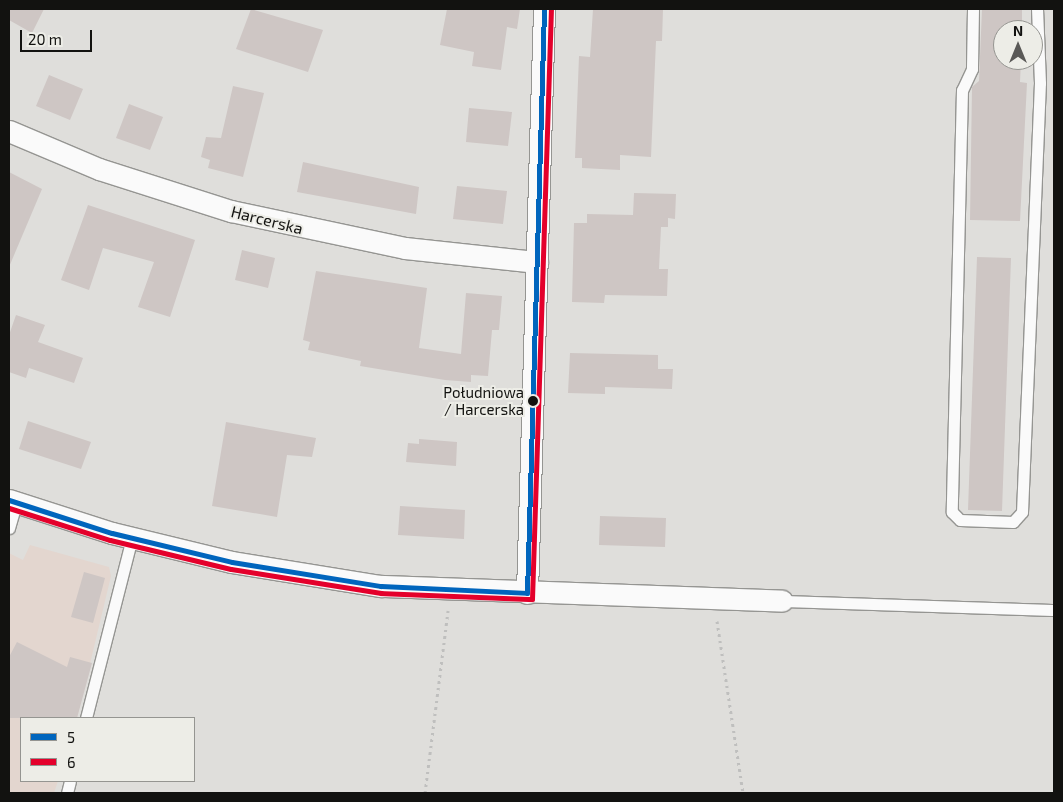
<!DOCTYPE html>
<html>
<head>
<meta charset="utf-8">
<style>
  body { margin:0 }
  #map { position:relative; width:1063px; height:802px; overflow:hidden; background:#dfdedb; font-family:"Exo 2",sans-serif }
  div>[style] { position:absolute }
  .industrial>* { inset:0; background:#e3d6cf }
  .building>* { inset:0; background:#cec6c4 }
  .path>* { height:3px; margin-top:-1.5px; transform-origin:0; background:repeating-linear-gradient(90deg,#bfbfbe 0 2.5px,transparent 0 6.5px) }
  .roads { filter:drop-shadow(1px 0 #959592) drop-shadow(-1px 0 #959592) drop-shadow(0 1px #959592) drop-shadow(0 -1px #959592) }
  .lane>* { height:11px; margin:-5.5px; padding:0 5.5px; transform-origin:5.5px; border-radius:5.5px; background:#fafafa }
  .street>* { height:21px; margin:-10.5px; padding:0 10.5px; transform-origin:10.5px; border-radius:10.5px; background:#fafafa }
  .bus-1>* { height:5px; margin:-2.5px; padding:0 2.5px; transform-origin:2.5px; border-radius:2.5px; background:#0065bd }
  .bus-2>* { height:5px; margin:-2.5px; padding:0 2.5px; transform-origin:2.5px; border-radius:2.5px; background:#e4002b }
  .dots>* { width:14px; height:14px; translate:-50% -50%; box-sizing:border-box; border:2px solid #edede7; border-radius:50% }
  span { translate:-50% -50%; white-space:nowrap; text-align:center; line-height:1.15; -webkit-text-stroke:4px #edede7; paint-order:stroke }
  .bus-label { font-size:15px; color:#121210 }
  .right { translate:-100% -50%; text-align:right }
  .street-label { font-size:16px; color:#121210 }
  .frame { position:absolute; inset:0; border:10px solid #121210; pointer-events:none }
  .legend { position:absolute; left:20px; top:717px; width:175px; height:65px; box-sizing:border-box; background:#edede7; border:1px solid #959591; margin:0; padding:6px 9px; list-style:none; font-size:15px; color:#121210 }
  .legend li { display:flex; align-items:center; gap:10px; height:25px }
  .legend b { width:25px; border:1px solid #959591 }
  .north { position:absolute; left:993px; top:20px; width:50px; height:50px; box-sizing:border-box; background:#edede7; border:1px solid #959591; border-radius:50%; rotate:0deg; font-size:14px; font-weight:700; line-height:20px; text-align:center; color:#121210 }
  .north::after { content:''; display:block; margin:auto; width:18px; height:22px; background:#5a5957; clip-path:polygon(50% 0,100% 100%,50% 72%,0 100%) }
  .scale { position:absolute; left:20px; top:30px; width:72px; height:22px; box-sizing:border-box; border:2px solid #121210; border-top:0; padding-left:6px; font-size:15px; line-height:18px; white-space:nowrap; color:#121210; -webkit-text-stroke:4px #edede7; paint-order:stroke }
</style>
</head>
<body>
<div id="map">
  <div class="industrial">
    <div style="clip-path:polygon(30px 545px,109px 567px,111px 576px,77px 718px,21px 718px,21px 781px,58px 781px,54px 793px,9px 793px,9px 553px,23px 560px)"></div>
  </div>
  <div class="building">
    <div style="clip-path:polygon(9px 9px,44px 9px,32px 33px,9px 20px)"></div>
    <div style="clip-path:polygon(251px 9px,323px 30px,308px 72px,236px 49px)"></div>
    <div style="clip-path:polygon(447px 9px,520px 9px,517px 29px,507px 27px,501px 70px,472px 66px,474px 52px,440px 45px)"></div>
    <div style="clip-path:polygon(593px 9px,663px 9px,662px 41px,656px 41px,651px 157px,620px 155px,620px 170px,582px 168px,582px 158px,575px 158px,579px 56px,590px 57px)"></div>
    <div style="clip-path:polygon(982px 9px,1022px 9px,1022px 30px,1003px 30px,1003px 60px,1021px 60px,1020px 82px,1027px 83px,1020px 221px,970px 220px,972px 87px,979px 81px)"></div>
    <div style="clip-path:polygon(49px 75px,83px 89px,70px 120px,36px 106px)"></div>
    <div style="clip-path:polygon(233px 86px,264px 93px,243px 177px,208px 168px,210px 160px,201px 157px,206px 137px,221px 138px)"></div>
    <div style="clip-path:polygon(129px 104px,163px 117px,150px 150px,116px 138px)"></div>
    <div style="clip-path:polygon(469px 108px,512px 112px,508px 146px,466px 142px)"></div>
    <div style="clip-path:polygon(303px 162px,419px 187px,416px 214px,297px 192px)"></div>
    <div style="clip-path:polygon(9px 172px,42px 189px,9px 267px)"></div>
    <div style="clip-path:polygon(457px 186px,507px 191px,503px 224px,453px 219px)"></div>
    <div style="clip-path:polygon(634px 193px,676px 194px,675px 219px,668px 218px,668px 227px,661px 227px,659px 269px,668px 269px,667px 296px,605px 295px,604px 303px,572px 302px,574px 223px,587px 223px,587px 214px,633px 215px)"></div>
    <div style="clip-path:polygon(88px 205px,195px 240px,170px 317px,138px 307px,154px 262px,103px 248px,89px 290px,61px 280px)"></div>
    <div style="clip-path:polygon(242px 250px,275px 258px,268px 288px,235px 280px)"></div>
    <div style="clip-path:polygon(977px 257px,1011px 258px,1002px 511px,968px 510px)"></div>
    <div style="clip-path:polygon(316px 271px,427px 288px,419px 348px,461px 354px,466px 293px,502px 296px,499px 330px,492px 330px,488px 376px,471px 375px,471px 382px,445px 380px,360px 366px,361px 361px,308px 350px,310px 342px,303px 340px)"></div>
    <div style="clip-path:polygon(16px 315px,45px 325px,38px 342px,83px 358px,74px 383px,29px 368px,26px 378px,9px 372px,9px 335px)"></div>
    <div style="clip-path:polygon(570px 353px,658px 355px,658px 369px,673px 369px,672px 389px,605px 387px,605px 394px,568px 393px)"></div>
    <div style="clip-path:polygon(28px 421px,91px 442px,81px 469px,19px 449px)"></div>
    <div style="clip-path:polygon(226px 422px,316px 438px,312px 457px,287px 455px,277px 517px,212px 506px)"></div>
    <div style="clip-path:polygon(419px 439px,457px 442px,456px 466px,406px 462px,408px 443px,419px 444px)"></div>
    <div style="clip-path:polygon(400px 506px,465px 510px,464px 539px,398px 535px)"></div>
    <div style="clip-path:polygon(600px 516px,666px 518px,665px 547px,599px 545px)"></div>
    <div style="clip-path:polygon(84px 572px,105px 578px,93px 623px,71px 617px)"></div>
    <div style="clip-path:polygon(17px 642px,67px 667px,70px 657px,92px 663px,77px 718px,9px 718px,9px 657px)"></div>
  </div>
  <div class="path">
    <div style="left:717px;top:621px;width:174px;rotate:81.4deg"></div>
    <div style="left:425px;top:793px;width:184px;rotate:-82.8deg"></div>
  </div>
  <div class="roads">
    <div class="lane">
      <div style="left:973px;top:9px;width:60px;rotate:91deg"></div>
      <div style="left:972px;top:69px;width:23px;rotate:115deg"></div>
      <div style="left:962px;top:90px;width:422px;rotate:91.4deg"></div>
      <div style="left:952px;top:512px;width:11px;rotate:45deg"></div>
      <div style="left:960px;top:520px;width:53px;rotate:2.2deg"></div>
      <div style="left:1013px;top:522px;width:13px;rotate:-48deg"></div>
      <div style="left:1022px;top:512px;width:429px;rotate:-87.6deg"></div>
      <div style="left:1040px;top:83px;width:74px;rotate:-92.3deg"></div>
      <div style="left:9px;top:528px;width:26px;rotate:-74deg"></div>
      <div style="left:782px;top:601px;width:272px;rotate:1.9deg"></div>
      <div style="left:86px;top:718px;width:186px;rotate:-75.7deg"></div>
      <div style="left:67px;top:793px;width:12px;rotate:-76deg"></div>
    </div>
    <div class="street">
      <div style="left:9px;top:131px;width:98px;rotate:22.9deg"></div>
      <div style="left:99px;top:169px;width:139px;rotate:17.7deg"></div>
      <div style="left:231px;top:211px;width:178px;rotate:12deg"></div>
      <div style="left:405px;top:248px;width:133px;rotate:6.1deg"></div>
      <div style="left:9px;top:500px;width:108px;rotate:17.8deg"></div>
      <div style="left:112px;top:533px;width:123px;rotate:13.6deg"></div>
      <div style="left:232px;top:562px;width:151px;rotate:9.2deg"></div>
      <div style="left:381px;top:586px;width:401px;rotate:2.1deg"></div>
      <div style="left:527px;top:593px;width:584px;rotate:-88.33deg"></div>
    </div>
  </div>
  <div class="bus-1">
    <div style="left:9px;top:500px;width:108px;rotate:17.8deg"></div>
    <div style="left:112px;top:533px;width:123px;rotate:13.6deg"></div>
    <div style="left:232px;top:562px;width:151px;rotate:9.2deg"></div>
    <div style="left:381px;top:586px;width:146px;rotate:2.7deg"></div>
    <div style="left:527px;top:593px;width:584px;rotate:-88.33deg"></div>
  </div>
  <div class="bus-2">
    <div style="left:9px;top:508px;width:106px;rotate:17.6deg"></div>
    <div style="left:110px;top:540px;width:124px;rotate:13.5deg"></div>
    <div style="left:231px;top:569px;width:152px;rotate:9.1deg"></div>
    <div style="left:381px;top:593px;width:151px;rotate:2.3deg"></div>
    <div style="left:532px;top:599px;width:590px;rotate:-88.16deg"></div>
  </div>
  <div class="dots">
    <div style="left:533px;top:401px;background:#121210"></div>
  </div>
  <div class="bus-label">
    <span class="right" style="left:524px;top:401px">Południowa<br>/ Harcerska</span>
  </div>
  <div class="street-label">
    <span style="left:267px;top:220px;rotate:14deg">Harcerska</span>
  </div>
  <div class="frame"></div>
  <ul class="legend">
  <li><b style="height:6px;background:#0065bd"></b>5</li>
  <li><b style="height:6px;background:#e4002b"></b>6</li>
  </ul>
  <div class="north">N</div>
  <div class="scale">20 m</div>
</div>
</body>
</html>
